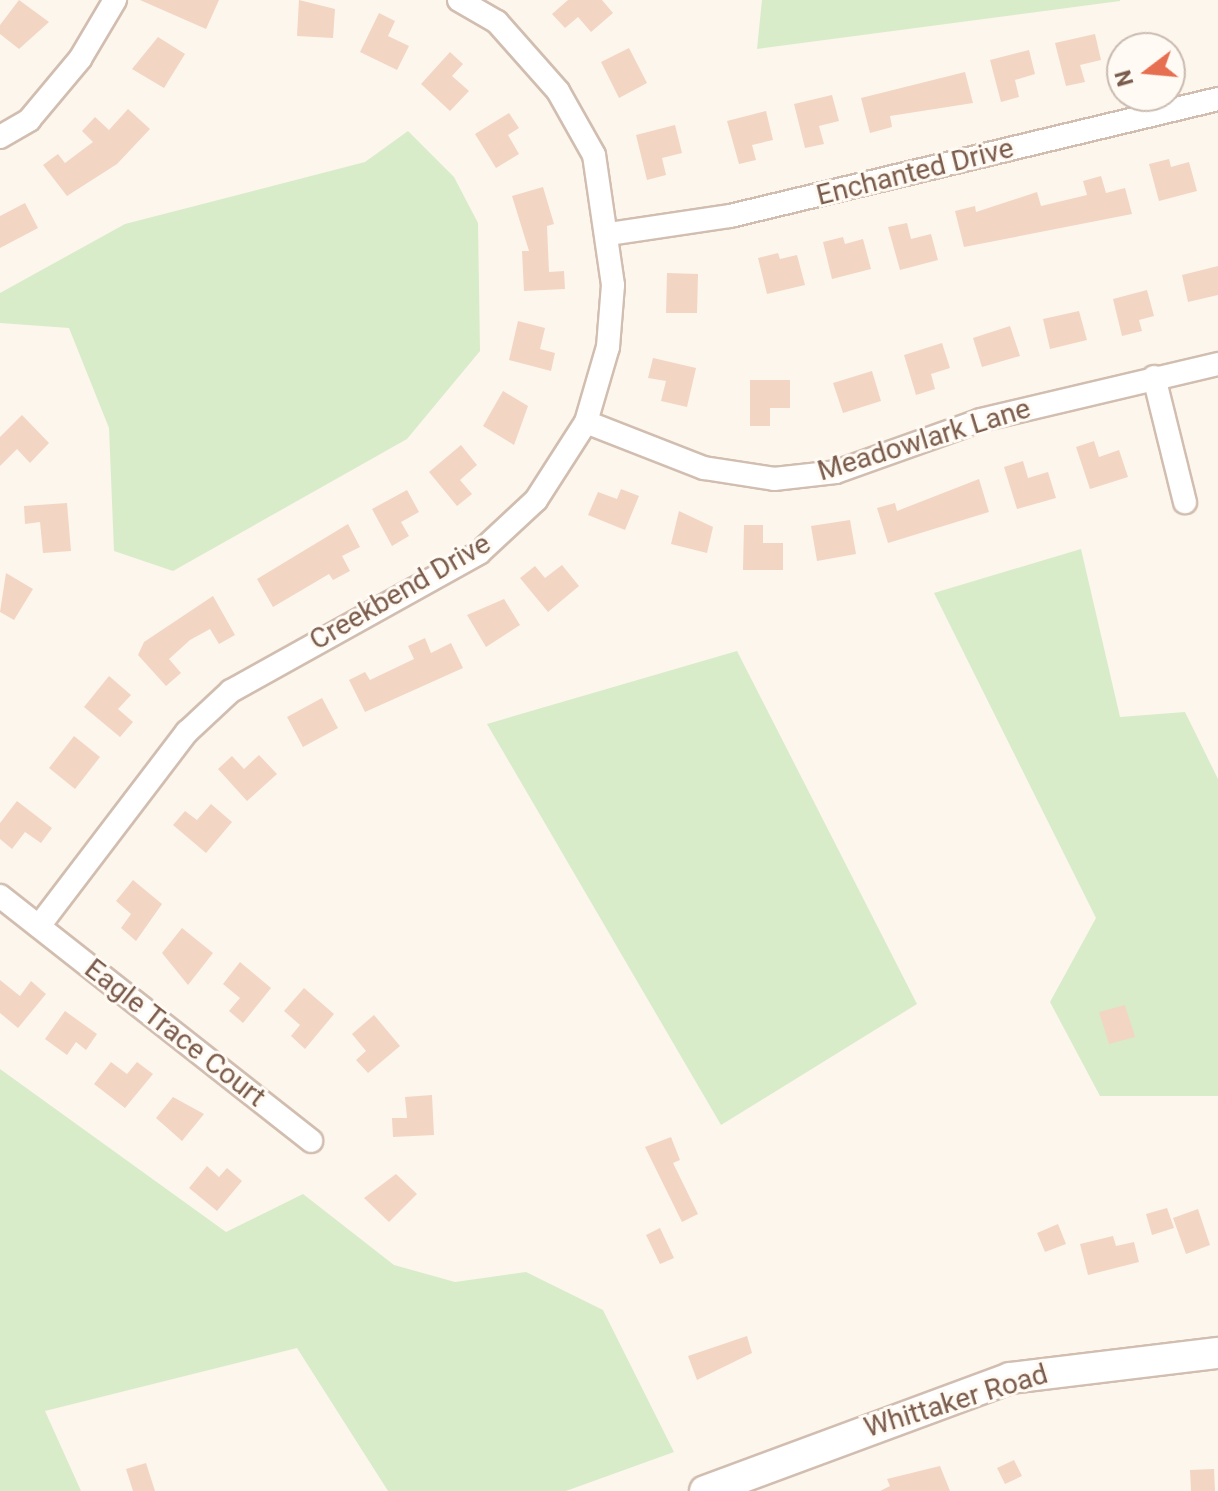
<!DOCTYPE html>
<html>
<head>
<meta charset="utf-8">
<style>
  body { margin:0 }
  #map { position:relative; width:1218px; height:1491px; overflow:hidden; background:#fdf6ec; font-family:Roboto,sans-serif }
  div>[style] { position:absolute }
  .green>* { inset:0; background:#d8ecc9 }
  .building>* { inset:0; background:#f3d5c3 }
  .roads { filter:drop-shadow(2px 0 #d1beb0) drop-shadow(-2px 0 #d1beb0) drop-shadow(0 2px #d1beb0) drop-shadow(0 -2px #d1beb0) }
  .street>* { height:22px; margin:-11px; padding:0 11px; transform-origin:11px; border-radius:11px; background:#fff }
  .secondary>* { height:30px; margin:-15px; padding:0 15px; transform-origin:15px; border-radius:15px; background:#fff }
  span { translate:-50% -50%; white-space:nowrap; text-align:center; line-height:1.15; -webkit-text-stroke:6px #fffaf3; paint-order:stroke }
  .street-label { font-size:28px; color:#7a5c4d }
  .north { position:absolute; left:1106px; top:32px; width:80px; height:80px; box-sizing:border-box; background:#fffaf3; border:2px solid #cabbb1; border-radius:50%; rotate:254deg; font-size:22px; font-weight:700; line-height:32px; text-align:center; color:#7a5c4d }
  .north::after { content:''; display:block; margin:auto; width:28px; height:36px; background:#e76f51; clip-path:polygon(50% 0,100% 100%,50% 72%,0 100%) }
</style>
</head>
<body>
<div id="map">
  <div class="green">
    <div style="clip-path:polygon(762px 0,1120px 0,1120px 1px,757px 49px)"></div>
    <div style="clip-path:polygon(408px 131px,454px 177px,478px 223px,480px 351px,407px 439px,173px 571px,114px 551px,109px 428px,69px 328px,0 323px,0 293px,125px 224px,365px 162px)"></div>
    <div style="clip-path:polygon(1081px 549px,1120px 717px,1185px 712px,1218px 779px,1218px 1096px,1100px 1096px,1050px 1002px,1096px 918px,934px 593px)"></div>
    <div style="clip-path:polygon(737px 651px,917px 1004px,721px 1125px,487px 724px)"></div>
    <div style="clip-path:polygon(0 1069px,226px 1232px,303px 1194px,394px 1265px,455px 1282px,526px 1272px,603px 1310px,674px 1452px,566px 1491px,388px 1491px,297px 1348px,45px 1411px,81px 1491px,0 1491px)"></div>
  </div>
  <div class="building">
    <div style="clip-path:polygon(19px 0,49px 22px,19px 49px,0 34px,0 25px)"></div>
    <div style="clip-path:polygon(140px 0,219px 0,206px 29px)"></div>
    <div style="clip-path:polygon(299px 0,335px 9px,333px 38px,297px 36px)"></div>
    <div style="clip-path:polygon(568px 0,602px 0,613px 13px,591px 32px,578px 17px,565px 28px,552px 14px)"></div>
    <div style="clip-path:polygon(379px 13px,395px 21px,388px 36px,409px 46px,397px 70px,360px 52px)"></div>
    <div style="clip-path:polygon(1095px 34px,1101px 60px,1080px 65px,1085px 82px,1066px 86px,1055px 43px)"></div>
    <div style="clip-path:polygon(158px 37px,185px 54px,164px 88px,132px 69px)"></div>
    <div style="clip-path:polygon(629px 48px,647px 83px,619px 98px,601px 62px)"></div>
    <div style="clip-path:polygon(1029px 50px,1035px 74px,1015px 80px,1019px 97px,1001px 102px,990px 60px)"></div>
    <div style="clip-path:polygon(450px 52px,463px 64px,452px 76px,469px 91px,450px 111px,421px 84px)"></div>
    <div style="clip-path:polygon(965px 72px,973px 103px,890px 116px,892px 127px,870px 133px,861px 98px)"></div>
    <div style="clip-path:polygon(832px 95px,839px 121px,819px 126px,824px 144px,805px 148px,794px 104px)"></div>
    <div style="clip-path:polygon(128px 109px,150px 129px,117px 164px,67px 196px,43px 165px,58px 154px,65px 163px,93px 142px,82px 131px,95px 117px,109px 130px)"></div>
    <div style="clip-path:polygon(766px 111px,773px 140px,752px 145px,756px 160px,739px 164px,727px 121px)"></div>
    <div style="clip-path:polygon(509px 113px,519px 128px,508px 135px,519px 154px,496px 168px,475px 134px)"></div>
    <div style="clip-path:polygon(675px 125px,682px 153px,662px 158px,666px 175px,647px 180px,636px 135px)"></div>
    <div style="clip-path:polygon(1169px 159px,1171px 167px,1189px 162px,1197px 191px,1159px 201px,1149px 164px)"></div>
    <div style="clip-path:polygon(1101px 176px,1106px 193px,1125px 188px,1132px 214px,964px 247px,955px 211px,975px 206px,976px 212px,1037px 192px,1041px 206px,1087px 195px,1083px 181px)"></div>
    <div style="clip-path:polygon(543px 187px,554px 224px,547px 226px,549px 272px,564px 271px,565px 289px,524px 291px,522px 251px,529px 251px,512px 196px)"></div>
    <div style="clip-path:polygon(25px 203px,38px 228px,0 248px,0 216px)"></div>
    <div style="clip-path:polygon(907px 223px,911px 239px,931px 234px,938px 260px,900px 270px,888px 227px)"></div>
    <div style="clip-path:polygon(843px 237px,845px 244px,863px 239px,871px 269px,832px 279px,823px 242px)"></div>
    <div style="clip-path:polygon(778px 253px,780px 259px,797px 255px,805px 285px,767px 294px,758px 258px)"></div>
    <div style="clip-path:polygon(1218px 266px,1218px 295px,1188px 302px,1182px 275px)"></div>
    <div style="clip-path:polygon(667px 273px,698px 274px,697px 313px,666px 313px)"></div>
    <div style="clip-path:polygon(1147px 290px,1154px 316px,1139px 320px,1142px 331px,1122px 336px,1113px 299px)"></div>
    <div style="clip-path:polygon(1079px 311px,1087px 340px,1050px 349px,1043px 319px)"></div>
    <div style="clip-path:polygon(518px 321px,545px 328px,540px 349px,555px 353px,551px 371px,509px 360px)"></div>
    <div style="clip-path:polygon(1010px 326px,1020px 356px,982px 367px,973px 338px)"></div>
    <div style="clip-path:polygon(942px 343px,950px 368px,931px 374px,935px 389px,916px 395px,904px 355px)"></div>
    <div style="clip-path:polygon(653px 358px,696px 368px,687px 407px,661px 401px,666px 381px,648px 378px)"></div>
    <div style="clip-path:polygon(872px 371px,881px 401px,843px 413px,833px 383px)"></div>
    <div style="clip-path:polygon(750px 380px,790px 380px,790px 408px,770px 408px,770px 426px,750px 426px)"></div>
    <div style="clip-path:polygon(503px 391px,528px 406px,514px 445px,483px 426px)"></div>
    <div style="clip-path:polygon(22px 415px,49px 443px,30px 463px,17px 449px,0 466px,0 437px)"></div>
    <div style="clip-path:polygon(1094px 441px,1099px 457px,1119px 450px,1128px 477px,1090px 489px,1076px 447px)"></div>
    <div style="clip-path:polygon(461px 445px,477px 465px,460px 480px,472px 494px,457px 506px,429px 472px)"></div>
    <div style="clip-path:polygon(1023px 461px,1028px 478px,1048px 472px,1056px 498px,1017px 509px,1004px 467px)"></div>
    <div style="clip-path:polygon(979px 479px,989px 512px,888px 543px,877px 508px,895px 503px,897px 511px)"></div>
    <div style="clip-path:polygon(621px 489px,639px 496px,625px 530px,588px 515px,598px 492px,617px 499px)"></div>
    <div style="clip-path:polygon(407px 490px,419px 512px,401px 522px,409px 536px,392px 546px,372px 509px)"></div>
    <div style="clip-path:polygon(67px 503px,71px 551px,43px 553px,40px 522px,25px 524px,24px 506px)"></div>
    <div style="clip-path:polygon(679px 511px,713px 527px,707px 553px,671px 544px)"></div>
    <div style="clip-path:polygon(850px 520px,856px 554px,817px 561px,811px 526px)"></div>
    <div style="clip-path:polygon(348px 524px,360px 547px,342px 556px,350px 571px,333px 580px,329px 574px,273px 607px,257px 579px)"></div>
    <div style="clip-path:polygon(744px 525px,763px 525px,763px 543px,783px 543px,783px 570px,743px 570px)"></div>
    <div style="clip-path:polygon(562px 565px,579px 586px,548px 612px,520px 578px,535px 566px,545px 578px)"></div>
    <div style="clip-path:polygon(6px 573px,33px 589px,14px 620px,0 612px)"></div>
    <div style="clip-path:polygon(213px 596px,235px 635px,219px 644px,210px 629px,190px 640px,169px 659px,181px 673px,166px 686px,138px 655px,144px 642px)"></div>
    <div style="clip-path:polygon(504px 599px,520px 625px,486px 647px,467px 615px)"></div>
    <div style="clip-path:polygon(425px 638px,431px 653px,451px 643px,463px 668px,365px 712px,349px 680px,365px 672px,370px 680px,414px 659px,408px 646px)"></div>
    <div style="clip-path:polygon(109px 676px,131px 695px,118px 709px,133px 722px,120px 737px,84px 707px)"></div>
    <div style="clip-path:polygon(322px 698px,338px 728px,303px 747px,287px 717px)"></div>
    <div style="clip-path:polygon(74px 736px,100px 757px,75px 789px,49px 768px)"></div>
    <div style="clip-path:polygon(259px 755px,277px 774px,247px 801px,218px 769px,232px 756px,244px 769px)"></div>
    <div style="clip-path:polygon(17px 801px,52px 828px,41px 843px,25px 832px,12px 849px,0 839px,0 823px)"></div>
    <div style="clip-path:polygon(211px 804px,232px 822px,206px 853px,173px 825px,185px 811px,197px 820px)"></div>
    <div style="clip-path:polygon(133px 880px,162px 904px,136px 941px,121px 928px,131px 914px,116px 901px)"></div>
    <div style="clip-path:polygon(182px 928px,213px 953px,188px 985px,162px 953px)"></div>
    <div style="clip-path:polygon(240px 962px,271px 988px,243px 1023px,229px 1011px,240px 998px,223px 984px)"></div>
    <div style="clip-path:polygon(0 980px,20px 996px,31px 981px,46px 994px,18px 1028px,0 1013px)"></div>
    <div style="clip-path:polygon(304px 988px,334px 1014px,305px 1049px,291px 1036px,300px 1025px,284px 1011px)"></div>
    <div style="clip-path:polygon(1125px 1005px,1135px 1037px,1109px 1044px,1099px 1012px)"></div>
    <div style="clip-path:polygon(65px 1011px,97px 1034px,86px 1050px,76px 1042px,67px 1055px,45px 1039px)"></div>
    <div style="clip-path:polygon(374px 1015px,400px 1046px,368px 1073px,356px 1060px,366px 1051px,352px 1034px)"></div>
    <div style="clip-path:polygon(111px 1062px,127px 1074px,137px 1062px,153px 1074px,125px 1108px,94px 1084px)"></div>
    <div style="clip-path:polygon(432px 1095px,434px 1135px,393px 1137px,392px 1118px,407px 1118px,405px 1097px)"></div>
    <div style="clip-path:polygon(173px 1097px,204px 1114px,182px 1141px,156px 1118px)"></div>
    <div style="clip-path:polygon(671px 1137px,680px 1160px,673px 1163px,698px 1214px,682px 1222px,645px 1147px)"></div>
    <div style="clip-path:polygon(207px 1166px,219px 1177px,227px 1168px,242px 1181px,217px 1211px,189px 1188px)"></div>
    <div style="clip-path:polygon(396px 1174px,417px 1194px,389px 1222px,364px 1198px)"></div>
    <div style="clip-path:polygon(1167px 1208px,1174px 1228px,1152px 1235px,1146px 1214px)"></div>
    <div style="clip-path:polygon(1198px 1209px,1210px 1245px,1186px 1254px,1173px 1218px)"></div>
    <div style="clip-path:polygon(1058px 1224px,1066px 1244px,1045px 1252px,1037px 1233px)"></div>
    <div style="clip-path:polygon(660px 1228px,674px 1258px,660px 1264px,646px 1235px)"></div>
    <div style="clip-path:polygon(1113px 1236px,1116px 1246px,1134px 1242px,1139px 1262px,1088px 1275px,1080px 1244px)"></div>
    <div style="clip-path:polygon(747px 1336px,752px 1353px,697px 1380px,688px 1356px)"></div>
    <div style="clip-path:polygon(1014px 1460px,1022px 1476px,1005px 1484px,997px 1468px)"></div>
    <div style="clip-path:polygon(146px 1463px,155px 1491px,133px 1491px,126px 1469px)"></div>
    <div style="clip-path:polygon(940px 1466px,950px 1491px,880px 1491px,890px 1486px,887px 1479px)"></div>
    <div style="clip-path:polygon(1214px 1469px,1215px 1491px,1191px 1491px,1190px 1470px)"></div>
  </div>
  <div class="roads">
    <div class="street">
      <div style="left:0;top:137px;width:34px;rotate:-30deg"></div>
      <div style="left:29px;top:120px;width:80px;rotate:-50.1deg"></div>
      <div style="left:80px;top:59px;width:69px;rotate:-59.3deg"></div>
      <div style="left:609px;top:234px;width:122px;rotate:-8.5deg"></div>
      <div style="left:730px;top:216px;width:502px;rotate:-13.48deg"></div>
      <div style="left:1154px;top:377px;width:129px;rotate:76.1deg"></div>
      <div style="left:586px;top:422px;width:127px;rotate:21.3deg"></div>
      <div style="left:704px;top:468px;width:71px;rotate:8.9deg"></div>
      <div style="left:774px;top:479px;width:62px;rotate:-6.4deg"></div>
      <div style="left:836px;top:472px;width:154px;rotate:-19.7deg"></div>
      <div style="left:981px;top:420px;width:244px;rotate:-13.3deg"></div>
      <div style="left:0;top:896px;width:396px;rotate:38.2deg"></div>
      <div style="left:39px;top:926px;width:244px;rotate:-52.7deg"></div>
      <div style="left:187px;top:732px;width:60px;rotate:-43deg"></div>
      <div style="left:231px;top:691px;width:284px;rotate:-29.1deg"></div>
      <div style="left:479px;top:553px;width:78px;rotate:-42.9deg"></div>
      <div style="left:536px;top:500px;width:93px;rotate:-57.3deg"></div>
      <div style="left:586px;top:422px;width:78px;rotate:-73.7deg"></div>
      <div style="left:608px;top:347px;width:62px;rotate:-85.4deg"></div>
      <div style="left:613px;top:285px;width:131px;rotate:-98.3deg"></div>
      <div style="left:594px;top:155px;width:73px;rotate:-119.4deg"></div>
      <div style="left:558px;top:91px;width:92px;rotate:-131.5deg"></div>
      <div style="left:497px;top:22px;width:44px;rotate:-149.9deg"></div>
    </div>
    <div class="secondary">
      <div style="left:705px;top:1491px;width:325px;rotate:-20.3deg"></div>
      <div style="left:1010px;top:1378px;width:209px;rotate:-6.9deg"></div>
    </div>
  </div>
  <div class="street-label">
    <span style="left:915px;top:172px;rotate:-14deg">Enchanted Drive</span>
    <span style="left:924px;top:440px;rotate:-17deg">Meadowlark Lane</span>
    <span style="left:400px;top:592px;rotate:-30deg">Creekbend Drive</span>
    <span style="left:175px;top:1033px;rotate:38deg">Eagle Trace Court</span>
    <span style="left:956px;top:1401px;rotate:-17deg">Whittaker Road</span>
  </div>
  <div class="north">N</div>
</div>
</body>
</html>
